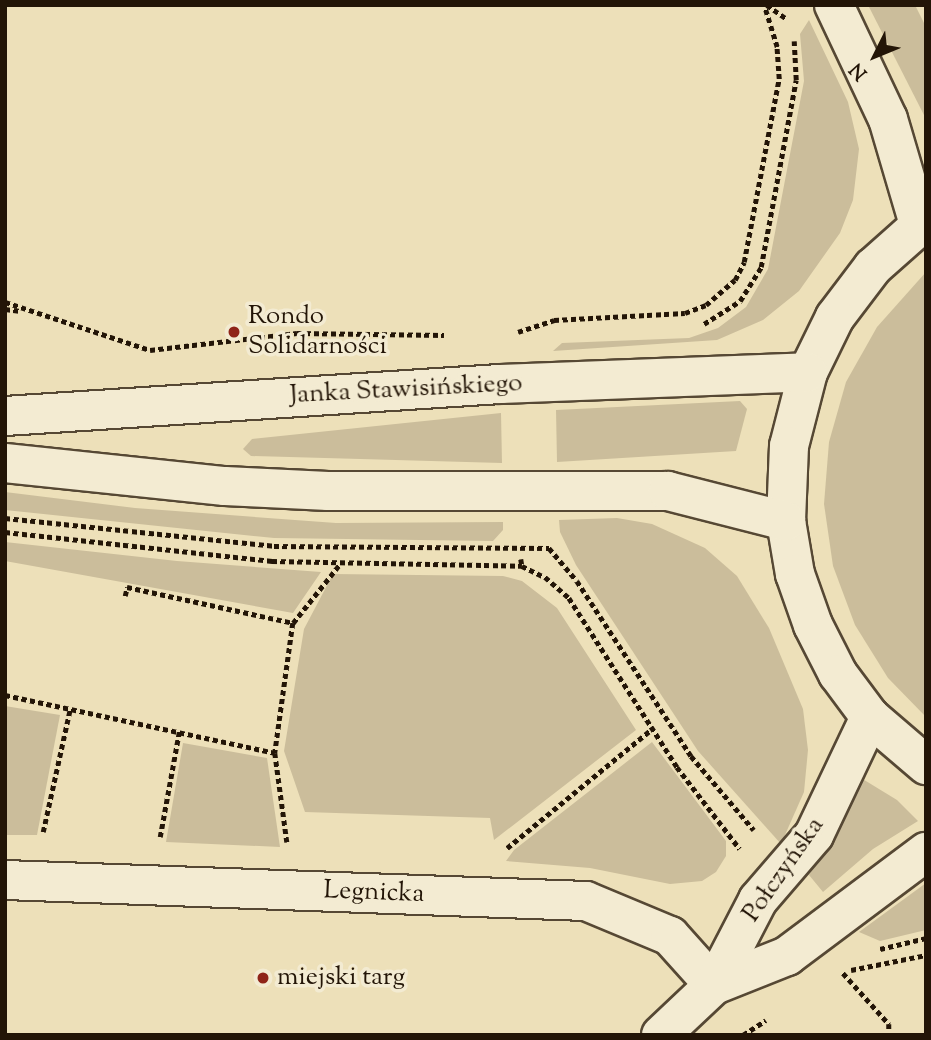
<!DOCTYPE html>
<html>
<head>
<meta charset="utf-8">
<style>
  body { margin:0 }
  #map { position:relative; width:931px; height:1040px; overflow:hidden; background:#ede0b9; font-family:"Sorts Mill Goudy",serif }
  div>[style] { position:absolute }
  .green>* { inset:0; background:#cbbd9b }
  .path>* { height:4.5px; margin-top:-2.25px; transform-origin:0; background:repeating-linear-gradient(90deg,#231507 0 5px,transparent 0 8.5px) }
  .roads { filter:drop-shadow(2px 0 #564834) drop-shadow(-2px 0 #564834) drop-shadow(0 2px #564834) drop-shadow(0 -2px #564834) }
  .minor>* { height:38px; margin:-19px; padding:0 19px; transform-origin:19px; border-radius:19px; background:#f3ebd2 }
  .tertiary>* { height:38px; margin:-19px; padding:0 19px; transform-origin:19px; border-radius:19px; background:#f3ebd2 }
  .dots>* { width:19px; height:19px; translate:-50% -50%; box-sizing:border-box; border:4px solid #f3ebd2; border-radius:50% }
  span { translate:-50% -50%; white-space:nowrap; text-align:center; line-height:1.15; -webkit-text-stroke:7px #f3ebd2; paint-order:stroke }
  .poi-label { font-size:26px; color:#231507 }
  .left { translate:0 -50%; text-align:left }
  .street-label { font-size:26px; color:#231507 }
  .frame { position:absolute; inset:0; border:7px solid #231507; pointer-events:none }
  .north { position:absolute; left:840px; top:21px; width:70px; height:70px; -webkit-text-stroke:5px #f3ebd2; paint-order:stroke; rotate:227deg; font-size:19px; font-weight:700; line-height:28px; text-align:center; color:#231507 }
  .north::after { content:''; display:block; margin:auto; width:24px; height:32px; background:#231507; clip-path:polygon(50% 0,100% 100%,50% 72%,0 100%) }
</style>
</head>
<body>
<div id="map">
  <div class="green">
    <div style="clip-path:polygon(868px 5px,915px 5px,926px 27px,926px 119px)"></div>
    <div style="clip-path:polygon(809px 20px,848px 102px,859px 149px,853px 200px,840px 233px,799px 291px,763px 320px,717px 340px,553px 351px,562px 343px,689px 338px,718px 328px,746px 307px,768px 269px,804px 81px,800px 34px)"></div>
    <div style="clip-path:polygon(926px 272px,926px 717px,888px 678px,855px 625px,833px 566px,824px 504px,829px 442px,846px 382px,877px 327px)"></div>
    <div style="clip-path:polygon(740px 401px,747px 409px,736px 451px,557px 462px,556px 410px)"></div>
    <div style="clip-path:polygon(501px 413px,502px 463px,251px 456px,243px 449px,252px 439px)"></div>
    <div style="clip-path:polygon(5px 492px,135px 508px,336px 523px,503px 522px,503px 530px,493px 541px,274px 538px,5px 510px)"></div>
    <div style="clip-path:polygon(617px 518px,652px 524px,705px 548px,737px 576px,769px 628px,803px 709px,808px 750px,804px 792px,781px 844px,698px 751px,576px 565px,560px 532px,559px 520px)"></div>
    <div style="clip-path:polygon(5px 542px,177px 561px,321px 572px,293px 613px,5px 561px)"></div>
    <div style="clip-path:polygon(333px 574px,503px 576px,522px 581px,557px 608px,636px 730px,494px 840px,490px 818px,305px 812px,284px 751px,304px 629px)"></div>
    <div style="clip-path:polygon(5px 706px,60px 715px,37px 835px,5px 835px)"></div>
    <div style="clip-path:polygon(652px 742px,726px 841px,726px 856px,716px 872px,702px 881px,670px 884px,590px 868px,506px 861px,514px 850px)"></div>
    <div style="clip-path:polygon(183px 743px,267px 758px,280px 847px,166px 842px)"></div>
    <div style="clip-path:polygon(861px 778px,897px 800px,918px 821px,873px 849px,823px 892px,809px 875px)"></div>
    <div style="clip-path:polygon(926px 883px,926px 930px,880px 941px,859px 932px)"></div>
  </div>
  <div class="path">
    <div style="left:767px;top:5px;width:24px;rotate:35deg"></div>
    <div style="left:5px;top:302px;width:153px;rotate:18.3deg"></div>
    <div style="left:150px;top:350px;width:148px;rotate:-6.6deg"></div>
    <div style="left:297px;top:333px;width:147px;rotate:0.8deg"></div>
    <div style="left:5px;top:309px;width:16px;rotate:7deg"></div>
    <div style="left:704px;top:324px;width:43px;rotate:-32.6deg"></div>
    <div style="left:740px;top:301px;width:40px;rotate:-58deg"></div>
    <div style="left:761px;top:267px;width:190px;rotate:-79.4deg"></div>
    <div style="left:796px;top:80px;width:39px;rotate:-93deg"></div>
    <div style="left:518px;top:332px;width:38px;rotate:-18deg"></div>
    <div style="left:554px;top:320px;width:131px;rotate:-3.1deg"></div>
    <div style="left:685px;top:313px;width:22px;rotate:-21deg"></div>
    <div style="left:706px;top:305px;width:38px;rotate:-41deg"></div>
    <div style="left:735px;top:280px;width:20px;rotate:-63deg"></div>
    <div style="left:744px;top:262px;width:186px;rotate:-79.2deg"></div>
    <div style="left:779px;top:79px;width:32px;rotate:-94deg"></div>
    <div style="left:777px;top:47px;width:44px;rotate:-107.2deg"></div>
    <div style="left:5px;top:518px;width:270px;rotate:5.9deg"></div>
    <div style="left:274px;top:546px;width:275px;rotate:0.4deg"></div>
    <div style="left:549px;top:548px;width:43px;rotate:49.7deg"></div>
    <div style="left:577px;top:581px;width:209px;rotate:56.9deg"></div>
    <div style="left:691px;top:756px;width:97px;rotate:49.6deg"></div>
    <div style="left:5px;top:532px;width:269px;rotate:6.2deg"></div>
    <div style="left:272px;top:561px;width:250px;rotate:1.1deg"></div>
    <div style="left:521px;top:559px;width:7px;rotate:82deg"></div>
    <div style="left:522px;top:566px;width:25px;rotate:26deg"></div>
    <div style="left:545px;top:577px;width:32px;rotate:41deg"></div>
    <div style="left:569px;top:598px;width:201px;rotate:57.4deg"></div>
    <div style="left:677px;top:767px;width:103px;rotate:52.5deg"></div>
    <div style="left:125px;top:596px;width:9px;rotate:-77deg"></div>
    <div style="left:127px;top:587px;width:170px;rotate:12.2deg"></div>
    <div style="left:293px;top:623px;width:131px;rotate:97.9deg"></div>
    <div style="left:275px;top:753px;width:90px;rotate:82.3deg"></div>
    <div style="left:293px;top:623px;width:75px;rotate:-51.5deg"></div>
    <div style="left:5px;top:695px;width:276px;rotate:12.1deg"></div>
    <div style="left:43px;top:832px;width:126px;rotate:-77.6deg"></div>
    <div style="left:160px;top:837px;width:107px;rotate:-79.7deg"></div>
    <div style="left:507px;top:848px;width:189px;rotate:-39.4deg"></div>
    <div style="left:880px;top:949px;width:47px;rotate:-13.4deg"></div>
    <div style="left:851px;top:970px;width:76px;rotate:-11.3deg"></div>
    <div style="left:843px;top:973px;width:69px;rotate:48deg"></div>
    <div style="left:889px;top:1024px;width:11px;rotate:90deg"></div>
    <div style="left:743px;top:1035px;width:27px;rotate:-33deg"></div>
  </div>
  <div class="roads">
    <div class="minor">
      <div style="left:5px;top:880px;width:581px;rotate:2.07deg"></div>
      <div style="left:586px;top:901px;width:91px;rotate:22.6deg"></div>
      <div style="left:670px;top:936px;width:66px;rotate:48.1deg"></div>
    </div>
    <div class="tertiary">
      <div style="left:834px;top:5px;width:126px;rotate:64.7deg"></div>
      <div style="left:888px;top:119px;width:109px;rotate:73.6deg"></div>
      <div style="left:926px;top:220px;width:71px;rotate:138.4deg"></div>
      <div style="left:873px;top:267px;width:63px;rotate:127.2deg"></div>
      <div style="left:835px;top:317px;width:61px;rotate:116.1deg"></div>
      <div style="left:808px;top:372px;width:76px;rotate:104.4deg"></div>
      <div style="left:789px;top:446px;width:75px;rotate:92.3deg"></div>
      <div style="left:786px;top:521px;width:54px;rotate:80.4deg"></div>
      <div style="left:795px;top:574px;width:54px;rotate:70.6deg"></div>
      <div style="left:813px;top:625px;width:55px;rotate:63deg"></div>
      <div style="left:838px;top:674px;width:54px;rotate:53.3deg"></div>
      <div style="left:870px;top:717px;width:74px;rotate:40.6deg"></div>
      <div style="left:5px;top:416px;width:496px;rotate:-3.7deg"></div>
      <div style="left:500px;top:384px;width:308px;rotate:-2.2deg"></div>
      <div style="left:5px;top:463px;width:221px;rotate:6deg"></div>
      <div style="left:225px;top:486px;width:103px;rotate:2.8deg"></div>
      <div style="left:328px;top:491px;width:340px"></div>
      <div style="left:668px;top:491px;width:122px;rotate:14.3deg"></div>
      <div style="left:714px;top:985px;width:79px;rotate:-21.7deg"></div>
      <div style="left:787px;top:956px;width:174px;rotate:-36.8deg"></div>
      <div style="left:661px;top:1035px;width:73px;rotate:-43.3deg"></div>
      <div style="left:714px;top:985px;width:96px;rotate:-62.6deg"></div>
      <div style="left:758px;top:900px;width:86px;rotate:-49.3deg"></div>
      <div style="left:814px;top:835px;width:131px;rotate:-64.6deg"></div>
    </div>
  </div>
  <div class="dots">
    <div style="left:234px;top:332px;background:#8f2418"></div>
    <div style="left:263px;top:978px;background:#8f2418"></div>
  </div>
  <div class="poi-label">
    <span class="left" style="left:248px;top:332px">Rondo<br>Solidarności</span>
    <span class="left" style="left:277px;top:978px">miejski targ</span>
  </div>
  <div class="street-label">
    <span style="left:406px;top:390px;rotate:-3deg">Janka Stawisińskiego</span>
    <span style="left:784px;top:870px;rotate:-55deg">Połczyńska</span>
    <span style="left:374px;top:893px;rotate:2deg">Legnicka</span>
  </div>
  <div class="frame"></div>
  <div class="north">N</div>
</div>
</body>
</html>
